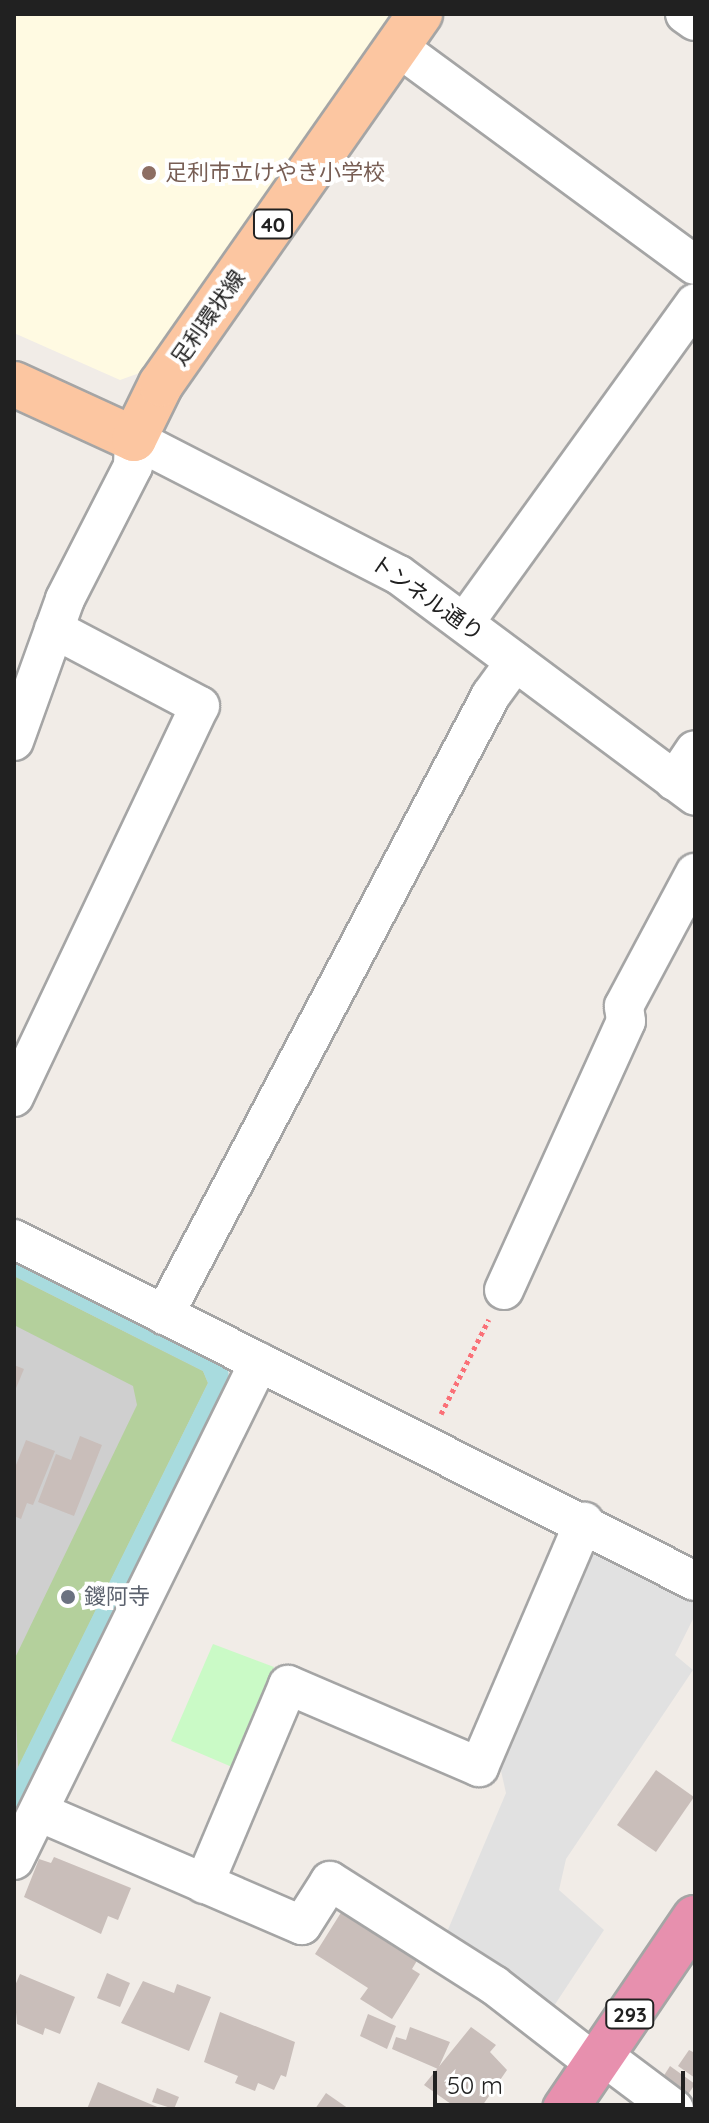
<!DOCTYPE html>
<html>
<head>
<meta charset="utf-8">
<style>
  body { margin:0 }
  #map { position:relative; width:709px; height:2123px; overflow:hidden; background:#f1ece7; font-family:Quicksand,"Noto Sans JP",sans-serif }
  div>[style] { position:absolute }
  .education>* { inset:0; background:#fffae2 }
  .religious>* { inset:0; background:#cfcfcf }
  .forest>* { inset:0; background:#b4d09c }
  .park>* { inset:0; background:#cafac6 }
  .parking>* { inset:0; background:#e1e1e1 }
  .water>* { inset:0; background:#a8dbde }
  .building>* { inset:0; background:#c9beba }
  .path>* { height:5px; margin-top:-2.5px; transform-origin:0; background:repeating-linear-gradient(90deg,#fa7077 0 4px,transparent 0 8px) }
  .roads { filter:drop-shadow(2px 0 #a5a5a5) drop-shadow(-2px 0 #a5a5a5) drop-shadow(0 2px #a5a5a5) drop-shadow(0 -2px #a5a5a5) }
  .minor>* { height:38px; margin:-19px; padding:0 19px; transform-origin:19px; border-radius:19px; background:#fff }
  .major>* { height:44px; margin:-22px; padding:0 22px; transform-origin:22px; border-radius:22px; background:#fcc6a1 }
  .highway>* { height:44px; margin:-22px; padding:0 22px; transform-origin:22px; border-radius:22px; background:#e790ae }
  .dots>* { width:22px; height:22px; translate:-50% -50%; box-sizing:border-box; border:4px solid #fff; border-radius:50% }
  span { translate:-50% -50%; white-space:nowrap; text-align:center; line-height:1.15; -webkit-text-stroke:8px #fff; paint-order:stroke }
  .shield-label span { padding:2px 6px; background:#fff; border:2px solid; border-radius:6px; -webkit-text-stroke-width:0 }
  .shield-label { font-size:20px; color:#212121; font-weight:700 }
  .education-label { font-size:22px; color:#785e54 }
  .left { translate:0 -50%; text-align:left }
  .street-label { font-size:22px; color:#212121 }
  .worship-label { font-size:22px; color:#5b616d }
  .frame { position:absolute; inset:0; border:16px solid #212121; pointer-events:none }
  .scale { position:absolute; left:433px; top:2071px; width:252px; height:36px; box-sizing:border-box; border:4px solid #212121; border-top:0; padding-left:10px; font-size:24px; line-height:28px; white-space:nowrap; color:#212121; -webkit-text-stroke:6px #fff; paint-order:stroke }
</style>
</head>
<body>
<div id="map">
  <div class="education">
    <div style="clip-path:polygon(14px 14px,393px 14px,148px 370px,120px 380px,14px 333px)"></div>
  </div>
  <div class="religious">
    <div style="clip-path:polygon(14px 1254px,228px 1364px,14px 1812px)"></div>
  </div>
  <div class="forest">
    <div style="clip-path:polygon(14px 1276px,203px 1371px,208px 1383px,18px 1768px,14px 1660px,137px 1405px,133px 1386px,14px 1325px)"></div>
  </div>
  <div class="park">
    <div style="clip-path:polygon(213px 1644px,274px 1667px,232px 1767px,171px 1741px)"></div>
  </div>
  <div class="parking">
    <div style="clip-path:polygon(602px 1553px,695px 1601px,695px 1615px,675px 1655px,693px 1670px,566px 1859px,559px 1890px,604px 1930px,550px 2012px,444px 1939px,506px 1793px,497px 1753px,587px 1557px)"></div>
  </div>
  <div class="water">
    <div style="clip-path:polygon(14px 1254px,228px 1364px,229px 1382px,14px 1812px,14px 1775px,208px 1383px,203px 1371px,14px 1276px)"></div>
  </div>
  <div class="building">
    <div style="clip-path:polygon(14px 1365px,24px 1369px,14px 1393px)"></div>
    <div style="clip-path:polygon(80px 1436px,102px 1445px,74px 1516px,38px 1502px,56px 1454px,71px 1460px)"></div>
    <div style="clip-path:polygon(26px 1440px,55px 1451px,33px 1505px,27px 1503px,21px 1519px,14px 1516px,14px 1470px)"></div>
    <div style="clip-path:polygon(656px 1770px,694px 1797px,656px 1852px,617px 1825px)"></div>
    <div style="clip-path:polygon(54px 1857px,131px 1888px,118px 1920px,108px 1916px,101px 1934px,24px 1897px,39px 1859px,51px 1863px)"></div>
    <div style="clip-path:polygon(342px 1911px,418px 1959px,412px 1969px,420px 1974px,392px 2019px,360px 1999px,368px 1988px,315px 1954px)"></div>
    <div style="clip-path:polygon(107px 1973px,130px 1983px,120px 2007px,97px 1998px)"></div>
    <div style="clip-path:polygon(20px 1974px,75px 1997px,60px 2034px,45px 2028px,43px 2035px,17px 2024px,14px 1988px)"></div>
    <div style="clip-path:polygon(143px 1981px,174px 1993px,177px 1984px,211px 1997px,189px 2051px,121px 2023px)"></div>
    <div style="clip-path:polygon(220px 2012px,295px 2042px,286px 2077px,281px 2075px,274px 2090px,258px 2083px,255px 2091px,235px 2083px,238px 2076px,204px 2062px)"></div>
    <div style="clip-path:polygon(368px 2014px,396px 2026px,387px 2049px,360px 2036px)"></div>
    <div style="clip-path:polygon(410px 2027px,450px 2042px,438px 2069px,392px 2049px,396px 2037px,406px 2040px)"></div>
    <div style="clip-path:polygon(471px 2027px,496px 2045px,490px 2052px,507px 2070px,480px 2109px,458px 2109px,424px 2085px)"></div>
    <div style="clip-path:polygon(689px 2050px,695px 2053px,695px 2078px,678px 2066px)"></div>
    <div style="clip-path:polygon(670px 2066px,695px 2084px,683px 2102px,658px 2085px)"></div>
    <div style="clip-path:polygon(98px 2082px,162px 2109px,87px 2109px)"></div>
    <div style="clip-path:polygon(157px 2088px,179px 2097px,174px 2109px,152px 2102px)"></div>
    <div style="clip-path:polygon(326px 2093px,349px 2109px,315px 2109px)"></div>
  </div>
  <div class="path">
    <div style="left:441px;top:1414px;width:106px;rotate:-63.2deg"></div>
  </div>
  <div class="roads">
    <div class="minor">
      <div style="left:685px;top:14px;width:12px;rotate:35deg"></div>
      <div style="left:398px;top:47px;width:368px;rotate:36.3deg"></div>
      <div style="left:465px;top:622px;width:393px;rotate:-54.2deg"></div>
      <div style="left:14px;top:741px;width:151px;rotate:-70.2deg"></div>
      <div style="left:65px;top:599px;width:149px;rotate:-62.9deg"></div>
      <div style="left:133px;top:466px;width:27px;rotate:-88deg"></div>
      <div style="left:134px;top:439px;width:298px;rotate:27.2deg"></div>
      <div style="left:399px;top:575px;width:369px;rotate:36.7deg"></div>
      <div style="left:674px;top:781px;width:37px;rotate:-56deg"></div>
      <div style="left:14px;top:1097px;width:433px;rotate:-64.6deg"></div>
      <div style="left:200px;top:706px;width:165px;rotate:-152.2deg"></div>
      <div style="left:14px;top:1239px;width:762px;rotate:26.67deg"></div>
      <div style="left:504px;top:1290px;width:295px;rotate:-65.6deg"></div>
      <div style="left:626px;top:1021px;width:15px;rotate:-98deg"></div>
      <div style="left:624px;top:1006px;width:151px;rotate:-61.9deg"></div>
      <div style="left:164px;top:1315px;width:701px;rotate:-62.19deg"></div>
      <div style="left:491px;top:695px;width:41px;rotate:-54deg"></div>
      <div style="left:39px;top:1812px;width:286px;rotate:23.3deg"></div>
      <div style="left:302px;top:1925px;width:52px;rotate:-57.5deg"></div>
      <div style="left:330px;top:1881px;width:194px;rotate:32.4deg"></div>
      <div style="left:494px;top:1985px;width:129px;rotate:37.8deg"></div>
      <div style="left:14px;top:1860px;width:555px;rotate:-63.8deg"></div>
      <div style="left:204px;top:1884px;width:216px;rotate:-67.1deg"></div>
      <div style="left:288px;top:1685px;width:208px;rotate:23.2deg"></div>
      <div style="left:479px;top:1767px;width:267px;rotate:-66.8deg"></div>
      <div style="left:602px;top:2055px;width:90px;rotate:36.9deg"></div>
    </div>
    <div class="major">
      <div style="left:14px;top:384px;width:132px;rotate:24.6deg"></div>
      <div style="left:134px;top:439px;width:61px;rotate:-63.9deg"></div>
      <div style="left:161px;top:384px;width:452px;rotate:-55deg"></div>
    </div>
    <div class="highway">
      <div style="left:565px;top:2109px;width:231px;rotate:-55.8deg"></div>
    </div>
  </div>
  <div class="dots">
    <div style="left:149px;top:173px;background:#8d6e63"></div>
    <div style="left:68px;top:1597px;background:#6b7280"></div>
  </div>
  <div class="shield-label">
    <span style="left:273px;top:224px">40</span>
    <span style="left:630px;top:2014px">293</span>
  </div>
  <div class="education-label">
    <span class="left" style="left:165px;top:173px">足利市立けやき小学校</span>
  </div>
  <div class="street-label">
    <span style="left:208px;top:318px;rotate:-55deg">足利環状線</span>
    <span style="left:427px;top:598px;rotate:35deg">トンネル通り</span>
  </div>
  <div class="worship-label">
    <span class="left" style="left:84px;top:1597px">鑁阿寺</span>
  </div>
  <div class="frame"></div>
  <div class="scale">50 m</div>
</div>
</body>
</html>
